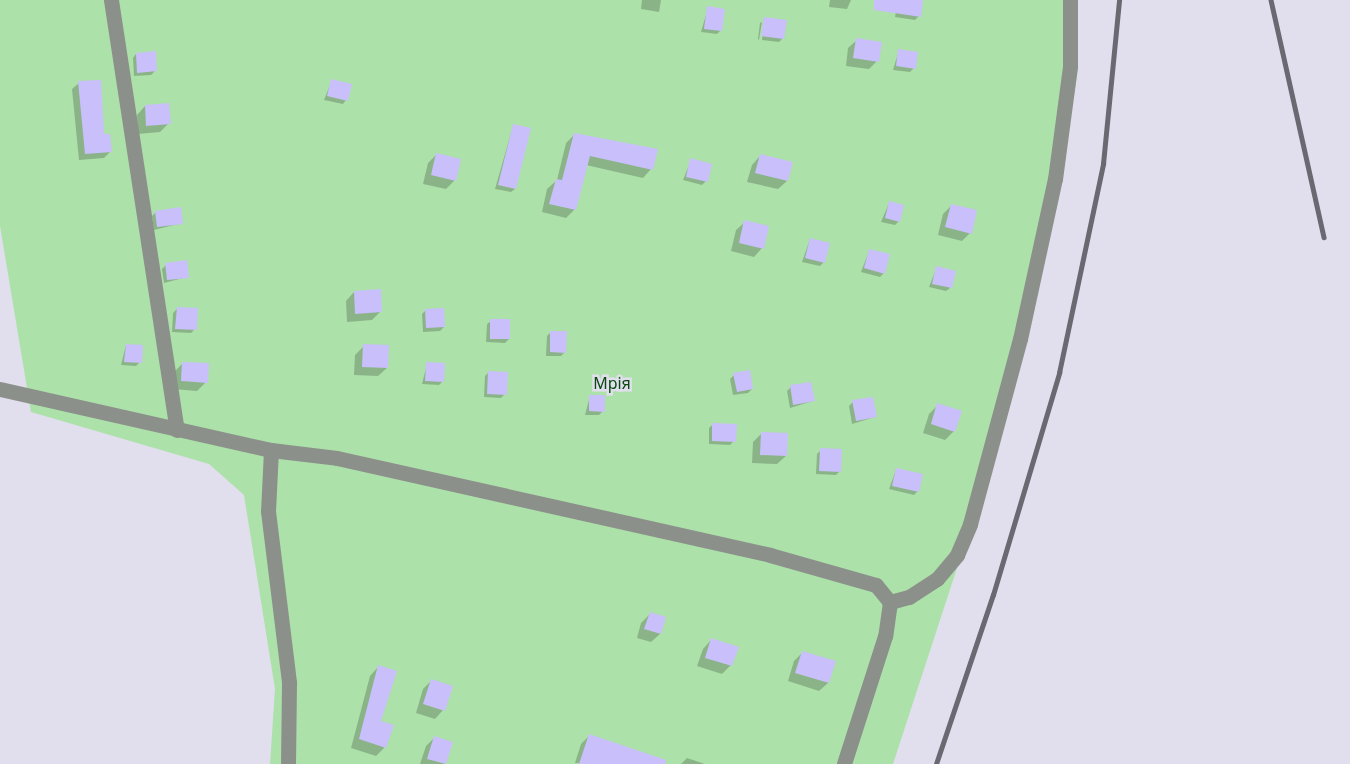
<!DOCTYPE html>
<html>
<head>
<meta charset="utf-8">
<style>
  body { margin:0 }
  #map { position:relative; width:1350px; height:764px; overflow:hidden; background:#e1dfed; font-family:"Noto Sans",sans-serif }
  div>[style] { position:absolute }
  .green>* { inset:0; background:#ade1aa }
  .shadow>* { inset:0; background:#0003 }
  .building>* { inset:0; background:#c9bffb }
  .street>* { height:15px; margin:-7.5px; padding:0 7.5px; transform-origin:7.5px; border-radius:7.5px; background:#8c908b }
  .rail>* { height:4.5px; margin:-2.25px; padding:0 2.25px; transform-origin:2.25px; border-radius:2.25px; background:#6a6971 }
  span { translate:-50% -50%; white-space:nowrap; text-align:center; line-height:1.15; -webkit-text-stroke:5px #e1dfed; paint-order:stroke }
  .park-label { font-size:16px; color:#0a490e }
</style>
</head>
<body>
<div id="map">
  <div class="green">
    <div style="clip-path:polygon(0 0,1078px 0,1078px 69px,1061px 181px,959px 562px,893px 764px,270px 764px,275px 689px,244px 495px,209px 464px,31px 412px,0 226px)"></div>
  </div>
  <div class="shadow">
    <div style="clip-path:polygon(642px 0,661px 0,659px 12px,641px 9px)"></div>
    <div style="clip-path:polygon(830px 0,851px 0,847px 9px,829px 7px)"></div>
    <div style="clip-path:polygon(898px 0,919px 16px,915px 20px,895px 17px)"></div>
    <div style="clip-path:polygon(708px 8px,721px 30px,717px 34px,701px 32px)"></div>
    <div style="clip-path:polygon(764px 19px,783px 38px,779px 42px,762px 40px)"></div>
    <div style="clip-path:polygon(762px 22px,759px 40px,758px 39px,760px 23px)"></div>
    <div style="clip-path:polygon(857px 40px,877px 61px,869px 69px,846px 66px,848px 48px)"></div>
    <div style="clip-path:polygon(899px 50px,914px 68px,910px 72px,893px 70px)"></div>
    <div style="clip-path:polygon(136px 54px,155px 71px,151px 75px,134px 76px,133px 58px)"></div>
    <div style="clip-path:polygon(332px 80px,346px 100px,343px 104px,324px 100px)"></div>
    <div style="clip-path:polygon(79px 83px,110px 152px,104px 158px,79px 160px,72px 89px)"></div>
    <div style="clip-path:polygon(145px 106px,169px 123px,160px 132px,138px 134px,137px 115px)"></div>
    <div style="clip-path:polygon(513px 126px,515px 189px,511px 192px,495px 189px)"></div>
    <div style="clip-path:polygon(575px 134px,651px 169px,643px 178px,586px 165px,575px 209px,566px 218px,542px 212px,547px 189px,557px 180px,566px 143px)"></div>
    <div style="clip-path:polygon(436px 155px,460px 160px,454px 181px,446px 189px,423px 184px,428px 163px)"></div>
    <div style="clip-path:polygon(760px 156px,787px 181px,778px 189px,747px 182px,752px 165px)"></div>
    <div style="clip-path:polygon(691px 160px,706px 181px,702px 185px,683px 180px)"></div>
    <div style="clip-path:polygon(889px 203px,899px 221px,895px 225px,881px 222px)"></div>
    <div style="clip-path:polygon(952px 205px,970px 233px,962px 241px,938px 235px,943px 214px)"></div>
    <div style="clip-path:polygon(156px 212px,182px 223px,154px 230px,152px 216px)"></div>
    <div style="clip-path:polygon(745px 222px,762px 248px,754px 257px,731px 251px,736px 230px)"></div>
    <div style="clip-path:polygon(810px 239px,824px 262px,820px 266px,802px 262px)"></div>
    <div style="clip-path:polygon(869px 251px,884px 273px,880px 277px,861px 272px)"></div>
    <div style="clip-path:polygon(166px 265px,187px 277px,164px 283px,162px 269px)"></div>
    <div style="clip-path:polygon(937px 267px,950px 288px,946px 291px,929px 287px)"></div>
    <div style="clip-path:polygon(354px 292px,381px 311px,372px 320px,347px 322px,346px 301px)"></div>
    <div style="clip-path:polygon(177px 309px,195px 329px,191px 333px,172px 332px,173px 313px)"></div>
    <div style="clip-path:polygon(426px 310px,444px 327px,440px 331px,423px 332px,422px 314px)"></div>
    <div style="clip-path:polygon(491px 321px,509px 339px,505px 343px,486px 342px,487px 324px)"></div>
    <div style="clip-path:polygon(551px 332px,565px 352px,561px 356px,546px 356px,547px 336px)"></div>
    <div style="clip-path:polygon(126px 345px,140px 362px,136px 366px,121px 365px)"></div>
    <div style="clip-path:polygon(364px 346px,387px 368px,378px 376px,354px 375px,355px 355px)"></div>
    <div style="clip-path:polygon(183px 363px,206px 382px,197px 391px,173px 389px,174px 372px)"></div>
    <div style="clip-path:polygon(427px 364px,443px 381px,439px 385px,422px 384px)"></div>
    <div style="clip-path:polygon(489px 372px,505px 394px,501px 398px,484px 397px,485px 376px)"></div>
    <div style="clip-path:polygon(734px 375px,752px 389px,748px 393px,733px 395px,730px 379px)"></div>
    <div style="clip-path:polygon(791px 387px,813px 401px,790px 408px,787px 391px)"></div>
    <div style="clip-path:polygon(590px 396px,603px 411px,599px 415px,585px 415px)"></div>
    <div style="clip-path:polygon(853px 402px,875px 417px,852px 424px,849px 406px)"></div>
    <div style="clip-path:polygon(938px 405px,954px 431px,945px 440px,923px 433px,929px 414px)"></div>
    <div style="clip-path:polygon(713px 424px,734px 441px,730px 445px,709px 444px,709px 428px)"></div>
    <div style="clip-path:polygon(762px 433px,786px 456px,777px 464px,752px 463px,753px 442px)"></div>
    <div style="clip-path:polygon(821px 450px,840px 471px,836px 475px,816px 474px,817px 454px)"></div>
    <div style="clip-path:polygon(896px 470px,918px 491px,914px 495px,889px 489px)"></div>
    <div style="clip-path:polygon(650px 614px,664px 618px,660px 634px,651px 642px,637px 638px,641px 623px)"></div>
    <div style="clip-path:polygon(711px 640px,731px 665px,722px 674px,697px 666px,703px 649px)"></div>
    <div style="clip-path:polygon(803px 652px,834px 662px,828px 683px,819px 691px,788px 681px,794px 661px)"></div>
    <div style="clip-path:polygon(378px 667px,379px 722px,385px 747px,376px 756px,351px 748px,370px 676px)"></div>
    <div style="clip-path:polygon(431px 681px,443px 710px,435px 719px,416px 713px,423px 689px)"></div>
    <div style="clip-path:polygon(589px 736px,635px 764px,575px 763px,581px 744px)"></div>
    <div style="clip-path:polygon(434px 738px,451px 743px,445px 764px,420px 764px,426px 746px)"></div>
    <div style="clip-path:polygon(687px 758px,705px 764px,681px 764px)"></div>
  </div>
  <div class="building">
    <div style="clip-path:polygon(874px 0,923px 0,921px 17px,874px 10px)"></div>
    <div style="clip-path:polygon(707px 6px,725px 9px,722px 31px,704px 29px)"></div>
    <div style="clip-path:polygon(764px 17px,787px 20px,784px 39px,761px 36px)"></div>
    <div style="clip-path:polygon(856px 38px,882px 42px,879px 62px,853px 58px)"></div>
    <div style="clip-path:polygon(898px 49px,918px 52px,916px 69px,896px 66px)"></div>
    <div style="clip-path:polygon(156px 51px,157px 71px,137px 73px,136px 53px)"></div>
    <div style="clip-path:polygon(331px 79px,352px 84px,348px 101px,327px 96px)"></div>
    <div style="clip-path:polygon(101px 80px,104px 134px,110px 134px,112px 152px,85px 154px,78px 81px)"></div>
    <div style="clip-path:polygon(169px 103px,171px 124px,146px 126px,145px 105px)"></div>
    <div style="clip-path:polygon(513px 124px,531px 128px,516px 189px,498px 185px)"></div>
    <div style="clip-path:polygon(574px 133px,658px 149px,653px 170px,590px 156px,576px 210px,549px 204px,556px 179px,562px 180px)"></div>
    <div style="clip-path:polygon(436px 153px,461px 159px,456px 181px,431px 175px)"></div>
    <div style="clip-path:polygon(760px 154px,793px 162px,788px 181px,755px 173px)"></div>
    <div style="clip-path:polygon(690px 158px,712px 164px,708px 182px,686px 177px)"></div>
    <div style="clip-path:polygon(889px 201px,904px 205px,900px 222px,885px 218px)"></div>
    <div style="clip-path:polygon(951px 204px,977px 210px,972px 234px,945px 227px)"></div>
    <div style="clip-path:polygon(181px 207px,183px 224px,157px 227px,155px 211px)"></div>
    <div style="clip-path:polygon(744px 220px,769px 226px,764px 249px,739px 243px)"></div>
    <div style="clip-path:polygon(810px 238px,830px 243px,825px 263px,805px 258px)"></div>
    <div style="clip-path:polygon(869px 249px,890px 254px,885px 274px,864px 268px)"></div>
    <div style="clip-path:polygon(187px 260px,189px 278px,167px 280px,165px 263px)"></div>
    <div style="clip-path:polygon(936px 266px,956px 271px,952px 288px,932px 284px)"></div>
    <div style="clip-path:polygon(381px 289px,382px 312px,355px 314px,354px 291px)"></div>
    <div style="clip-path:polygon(177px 307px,198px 308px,197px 330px,175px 329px)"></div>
    <div style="clip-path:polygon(444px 308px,445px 327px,426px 328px,425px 309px)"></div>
    <div style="clip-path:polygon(490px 319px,510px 319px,510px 339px,490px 339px)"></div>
    <div style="clip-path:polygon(550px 331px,567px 331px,566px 353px,550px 352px)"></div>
    <div style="clip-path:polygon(126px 344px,143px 345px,142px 363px,124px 362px)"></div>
    <div style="clip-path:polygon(363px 344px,389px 345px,388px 368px,362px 367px)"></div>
    <div style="clip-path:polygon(182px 362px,209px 363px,208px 383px,181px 381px)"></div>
    <div style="clip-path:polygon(426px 362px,445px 363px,444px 382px,425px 381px)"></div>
    <div style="clip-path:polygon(750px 370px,753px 389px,737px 392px,733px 373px)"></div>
    <div style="clip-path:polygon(488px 371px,508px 372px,507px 395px,487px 394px)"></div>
    <div style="clip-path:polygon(811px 382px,815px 401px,793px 405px,790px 385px)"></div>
    <div style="clip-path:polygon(589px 395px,605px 395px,605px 412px,589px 411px)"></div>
    <div style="clip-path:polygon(873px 397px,877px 417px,856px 421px,852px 400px)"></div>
    <div style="clip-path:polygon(937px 403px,962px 411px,955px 432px,931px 424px)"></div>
    <div style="clip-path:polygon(712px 423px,737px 424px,736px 442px,712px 441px)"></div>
    <div style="clip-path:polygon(761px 432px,788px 433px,787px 456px,760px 455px)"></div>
    <div style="clip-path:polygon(820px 448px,842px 449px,841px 472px,819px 471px)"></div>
    <div style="clip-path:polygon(896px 468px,923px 474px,919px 492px,892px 486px)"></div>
    <div style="clip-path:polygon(650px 612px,666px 617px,661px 634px,644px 629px)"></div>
    <div style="clip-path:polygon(711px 638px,739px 647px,732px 666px,705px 658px)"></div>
    <div style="clip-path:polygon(802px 651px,836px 661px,829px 683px,795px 673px)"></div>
    <div style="clip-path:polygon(378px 665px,397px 671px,381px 721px,394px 725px,386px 748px,359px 739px)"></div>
    <div style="clip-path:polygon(431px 679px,453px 686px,445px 711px,423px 704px)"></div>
    <div style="clip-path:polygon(589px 734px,666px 760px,666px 764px,579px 764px)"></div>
    <div style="clip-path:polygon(434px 736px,453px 742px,446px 764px,427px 759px)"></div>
  </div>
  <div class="street">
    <div style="left:111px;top:0;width:435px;rotate:81.3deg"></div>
    <div style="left:0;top:389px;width:278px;rotate:12.7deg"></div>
    <div style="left:271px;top:450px;width:66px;rotate:6.9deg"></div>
    <div style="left:337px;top:458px;width:444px;rotate:12.6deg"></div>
    <div style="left:770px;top:555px;width:110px;rotate:15.8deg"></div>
    <div style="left:876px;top:585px;width:22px;rotate:51deg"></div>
    <div style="left:890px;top:602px;width:34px;rotate:98deg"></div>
    <div style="left:885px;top:636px;width:134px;rotate:107.8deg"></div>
    <div style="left:271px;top:450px;width:61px;rotate:92.8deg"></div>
    <div style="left:268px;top:511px;width:173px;rotate:83deg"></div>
    <div style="left:289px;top:683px;width:81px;rotate:90.7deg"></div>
    <div style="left:890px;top:602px;width:20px;rotate:-15deg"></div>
    <div style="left:909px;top:597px;width:33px;rotate:-33deg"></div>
    <div style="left:937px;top:579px;width:31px;rotate:-50deg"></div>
    <div style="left:957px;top:555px;width:34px;rotate:-67deg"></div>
    <div style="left:970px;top:524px;width:192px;rotate:-74.9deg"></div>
    <div style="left:1020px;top:339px;width:164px;rotate:-77.7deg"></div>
    <div style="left:1055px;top:179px;width:114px;rotate:-82.4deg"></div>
    <div style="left:1070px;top:66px;width:66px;rotate:-90deg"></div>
  </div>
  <div class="rail">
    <div style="left:1271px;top:0;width:243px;rotate:77.4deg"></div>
    <div style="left:936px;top:764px;width:178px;rotate:-71.4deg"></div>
    <div style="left:993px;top:595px;width:232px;rotate:-73.4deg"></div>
    <div style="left:1059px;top:373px;width:214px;rotate:-78.1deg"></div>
    <div style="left:1103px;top:164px;width:165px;rotate:-84.4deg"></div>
  </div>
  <div class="park-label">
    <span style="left:612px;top:383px">Мрія</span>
  </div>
</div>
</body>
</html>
